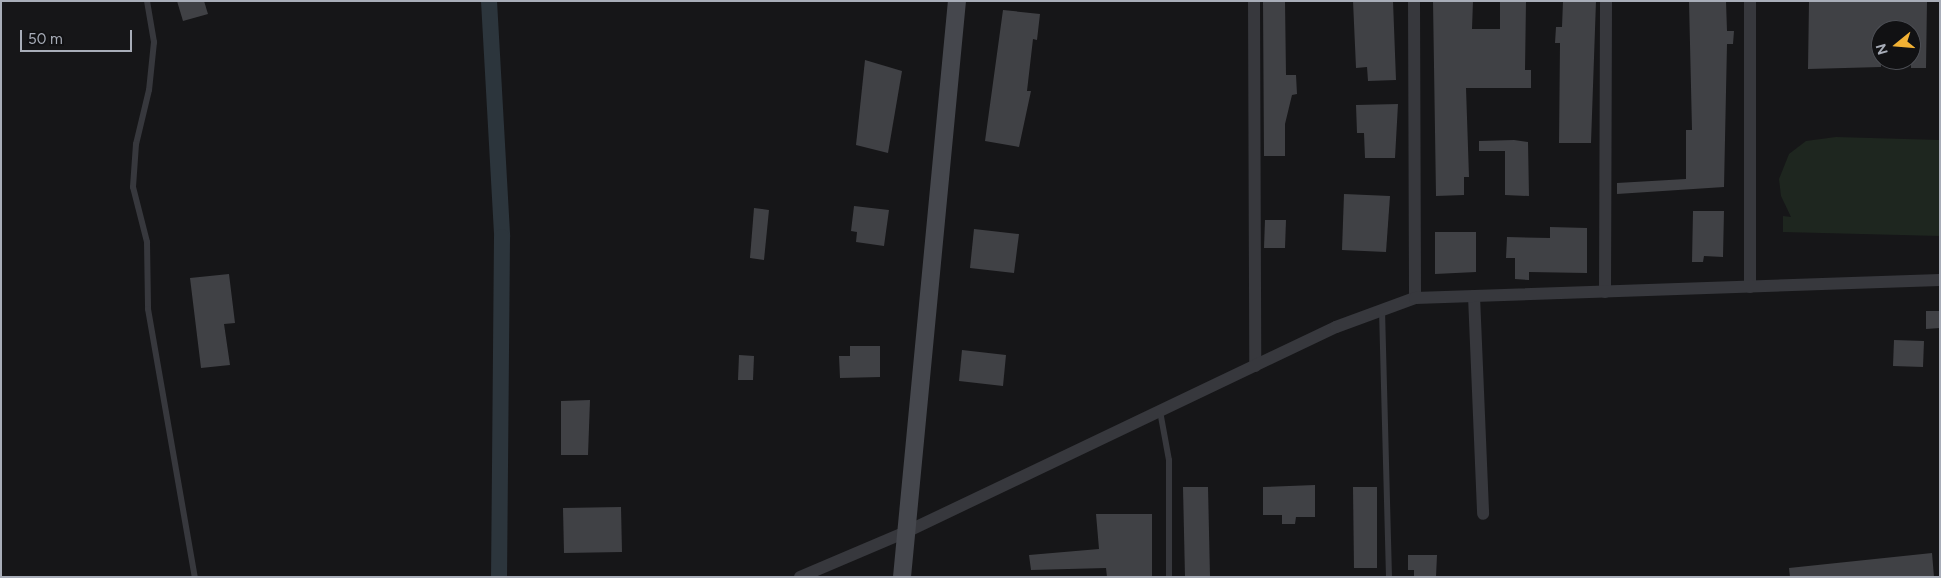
<!DOCTYPE html>
<html>
<head>
<meta charset="utf-8">
<style>
  body { margin:0 }
  #map { position:relative; width:1941px; height:578px; overflow:hidden; background:#161618; font-family:Figtree,sans-serif }
  div>[style] { position:absolute }
  .green>* { inset:0; background:#1e261f }
  .canal>* { height:16px; margin:-8px; padding:0 8px; transform-origin:8px; border-radius:8px; background:#2c353c }
  .building>* { inset:0; background:#404145 }
  .lane>* { height:6px; margin:-3px; padding:0 3px; transform-origin:3px; border-radius:3px; background:#37383d }
  .street>* { height:12px; margin:-6px; padding:0 6px; transform-origin:6px; border-radius:6px; background:#37383d }
  .secondary>* { height:18px; margin:-9px; padding:0 9px; transform-origin:9px; border-radius:9px; background:#45474d }
  span { translate:-50% -50%; white-space:nowrap; text-align:center; line-height:1.15; -webkit-text-stroke:4px #111113; paint-order:stroke }
  .frame { position:absolute; inset:0; border:2px solid #a8adb8; pointer-events:none }
  .north { position:absolute; left:1871px; top:20px; width:50px; height:50px; box-sizing:border-box; background:#111113; border:1px solid #4d4f55; border-radius:50%; rotate:253deg; font-size:14px; font-weight:700; line-height:20px; text-align:center; color:#a8adb8 }
  .north::after { content:''; display:block; margin:auto; width:18px; height:22px; background:#f2b134; clip-path:polygon(50% 0,100% 100%,50% 72%,0 100%) }
  .scale { position:absolute; left:20px; top:30px; width:112px; height:22px; box-sizing:border-box; border:2px solid #a8adb8; border-top:0; padding-left:6px; font-size:15px; line-height:18px; white-space:nowrap; color:#a8adb8; -webkit-text-stroke:4px #111113; paint-order:stroke }
</style>
</head>
<body>
<div id="map">
  <div class="green">
    <div style="clip-path:polygon(1836px 137px,1940px 140px,1940px 236px,1783px 232px,1783px 216px,1791px 217px,1781px 196px,1779px 179px,1789px 154px,1806px 141px)"></div>
  </div>
  <div class="canal">
    <div style="left:489px;top:1px;width:236px;rotate:86.8deg"></div>
    <div style="left:502px;top:237px;width:340px;rotate:90.5deg"></div>
  </div>
  <div class="building">
    <div style="clip-path:polygon(177px 1px,204px 1px,208px 14px,183px 21px)"></div>
    <div style="clip-path:polygon(1263px 1px,1285px 1px,1286px 75px,1296px 75px,1297px 94px,1292px 95px,1285px 124px,1285px 156px,1264px 156px)"></div>
    <div style="clip-path:polygon(1353px 1px,1393px 1px,1396px 80px,1368px 81px,1367px 67px,1356px 68px)"></div>
    <div style="clip-path:polygon(1433px 1px,1473px 1px,1472px 29px,1500px 29px,1500px 1px,1526px 1px,1525px 70px,1531px 70px,1531px 88px,1466px 88px,1469px 177px,1464px 177px,1464px 195px,1436px 196px)"></div>
    <div style="clip-path:polygon(1563px 1px,1596px 1px,1591px 143px,1559px 143px,1560px 43px,1555px 43px,1556px 27px,1562px 27px)"></div>
    <div style="clip-path:polygon(1689px 1px,1726px 1px,1727px 31px,1734px 31px,1733px 44px,1727px 44px,1724px 187px,1617px 194px,1617px 183px,1686px 179px,1686px 130px,1692px 130px)"></div>
    <div style="clip-path:polygon(1809px 1px,1927px 1px,1926px 68px,1911px 68px,1911px 30px,1881px 30px,1881px 67px,1808px 69px)"></div>
    <div style="clip-path:polygon(1003px 10px,1040px 14px,1037px 40px,1033px 39px,1027px 91px,1031px 91px,1019px 147px,985px 141px)"></div>
    <div style="clip-path:polygon(865px 60px,902px 71px,888px 153px,856px 145px)"></div>
    <div style="clip-path:polygon(1398px 104px,1395px 158px,1365px 158px,1364px 133px,1357px 133px,1356px 105px)"></div>
    <div style="clip-path:polygon(1514px 140px,1528px 142px,1529px 196px,1505px 195px,1505px 151px,1479px 151px,1479px 141px)"></div>
    <div style="clip-path:polygon(1344px 194px,1390px 196px,1386px 252px,1342px 250px)"></div>
    <div style="clip-path:polygon(854px 206px,889px 210px,884px 246px,856px 242px,857px 232px,851px 231px)"></div>
    <div style="clip-path:polygon(754px 208px,769px 210px,764px 260px,750px 258px)"></div>
    <div style="clip-path:polygon(1693px 211px,1724px 211px,1723px 257px,1704px 256px,1703px 262px,1692px 262px)"></div>
    <div style="clip-path:polygon(1265px 220px,1286px 220px,1285px 248px,1264px 248px)"></div>
    <div style="clip-path:polygon(1550px 227px,1587px 228px,1587px 273px,1529px 272px,1529px 280px,1515px 279px,1515px 258px,1506px 258px,1507px 237px,1550px 238px)"></div>
    <div style="clip-path:polygon(974px 229px,1019px 234px,1014px 273px,970px 268px)"></div>
    <div style="clip-path:polygon(1435px 232px,1476px 232px,1476px 272px,1435px 274px)"></div>
    <div style="clip-path:polygon(229px 274px,235px 323px,224px 324px,230px 365px,201px 368px,190px 278px)"></div>
    <div style="clip-path:polygon(1926px 311px,1940px 311px,1940px 328px,1926px 329px)"></div>
    <div style="clip-path:polygon(1894px 340px,1924px 341px,1923px 367px,1893px 366px)"></div>
    <div style="clip-path:polygon(850px 346px,880px 346px,880px 377px,840px 378px,839px 356px,850px 356px)"></div>
    <div style="clip-path:polygon(962px 350px,1006px 355px,1003px 386px,959px 381px)"></div>
    <div style="clip-path:polygon(739px 355px,754px 356px,753px 380px,738px 380px)"></div>
    <div style="clip-path:polygon(590px 400px,588px 455px,561px 455px,561px 401px)"></div>
    <div style="clip-path:polygon(1315px 485px,1315px 517px,1296px 517px,1295px 524px,1282px 524px,1282px 515px,1263px 515px,1263px 487px)"></div>
    <div style="clip-path:polygon(1183px 487px,1208px 487px,1210px 577px,1185px 577px)"></div>
    <div style="clip-path:polygon(1353px 487px,1377px 487px,1377px 568px,1354px 568px)"></div>
    <div style="clip-path:polygon(621px 507px,622px 552px,564px 553px,563px 508px)"></div>
    <div style="clip-path:polygon(1096px 514px,1152px 514px,1152px 577px,1107px 577px,1106px 568px,1031px 570px,1029px 555px,1099px 549px)"></div>
    <div style="clip-path:polygon(1932px 553px,1934px 577px,1790px 577px,1789px 568px)"></div>
    <div style="clip-path:polygon(1408px 555px,1437px 555px,1436px 577px,1414px 577px,1414px 570px,1408px 570px)"></div>
  </div>
  <div class="lane">
    <div style="left:147px;top:1px;width:42px;rotate:80.3deg"></div>
    <div style="left:154px;top:42px;width:48px;rotate:95.9deg"></div>
    <div style="left:149px;top:90px;width:56px;rotate:103.5deg"></div>
    <div style="left:136px;top:144px;width:43px;rotate:94deg"></div>
    <div style="left:133px;top:187px;width:57px;rotate:75.7deg"></div>
    <div style="left:147px;top:242px;width:67px;rotate:89.1deg"></div>
    <div style="left:148px;top:309px;width:272px;rotate:80.1deg"></div>
    <div style="left:1382px;top:310px;width:267px;rotate:88.5deg"></div>
    <div style="left:1160px;top:411px;width:50px;rotate:79.6deg"></div>
    <div style="left:1169px;top:460px;width:117px;rotate:90deg"></div>
  </div>
  <div class="street">
    <div style="left:1254px;top:1px;width:365px;rotate:89.8deg"></div>
    <div style="left:1414px;top:1px;width:297px;rotate:89.8deg"></div>
    <div style="left:1750px;top:287px;width:286px;rotate:-90deg"></div>
    <div style="left:1605px;top:292px;width:291px;rotate:-89.8deg"></div>
    <div style="left:1474px;top:296px;width:218px;rotate:87.6deg"></div>
    <div style="left:800px;top:577px;width:115px;rotate:-23deg"></div>
    <div style="left:906px;top:532px;width:476px;rotate:-25.5deg"></div>
    <div style="left:1336px;top:327px;width:84px;rotate:-20.2deg"></div>
    <div style="left:1415px;top:298px;width:525px;rotate:-1.96deg"></div>
  </div>
  <div class="secondary">
    <div style="left:902px;top:577px;width:579px;rotate:-84.55deg"></div>
  </div>
  <div class="frame"></div>
  <div class="north">N</div>
  <div class="scale">50 m</div>
</div>
</body>
</html>
